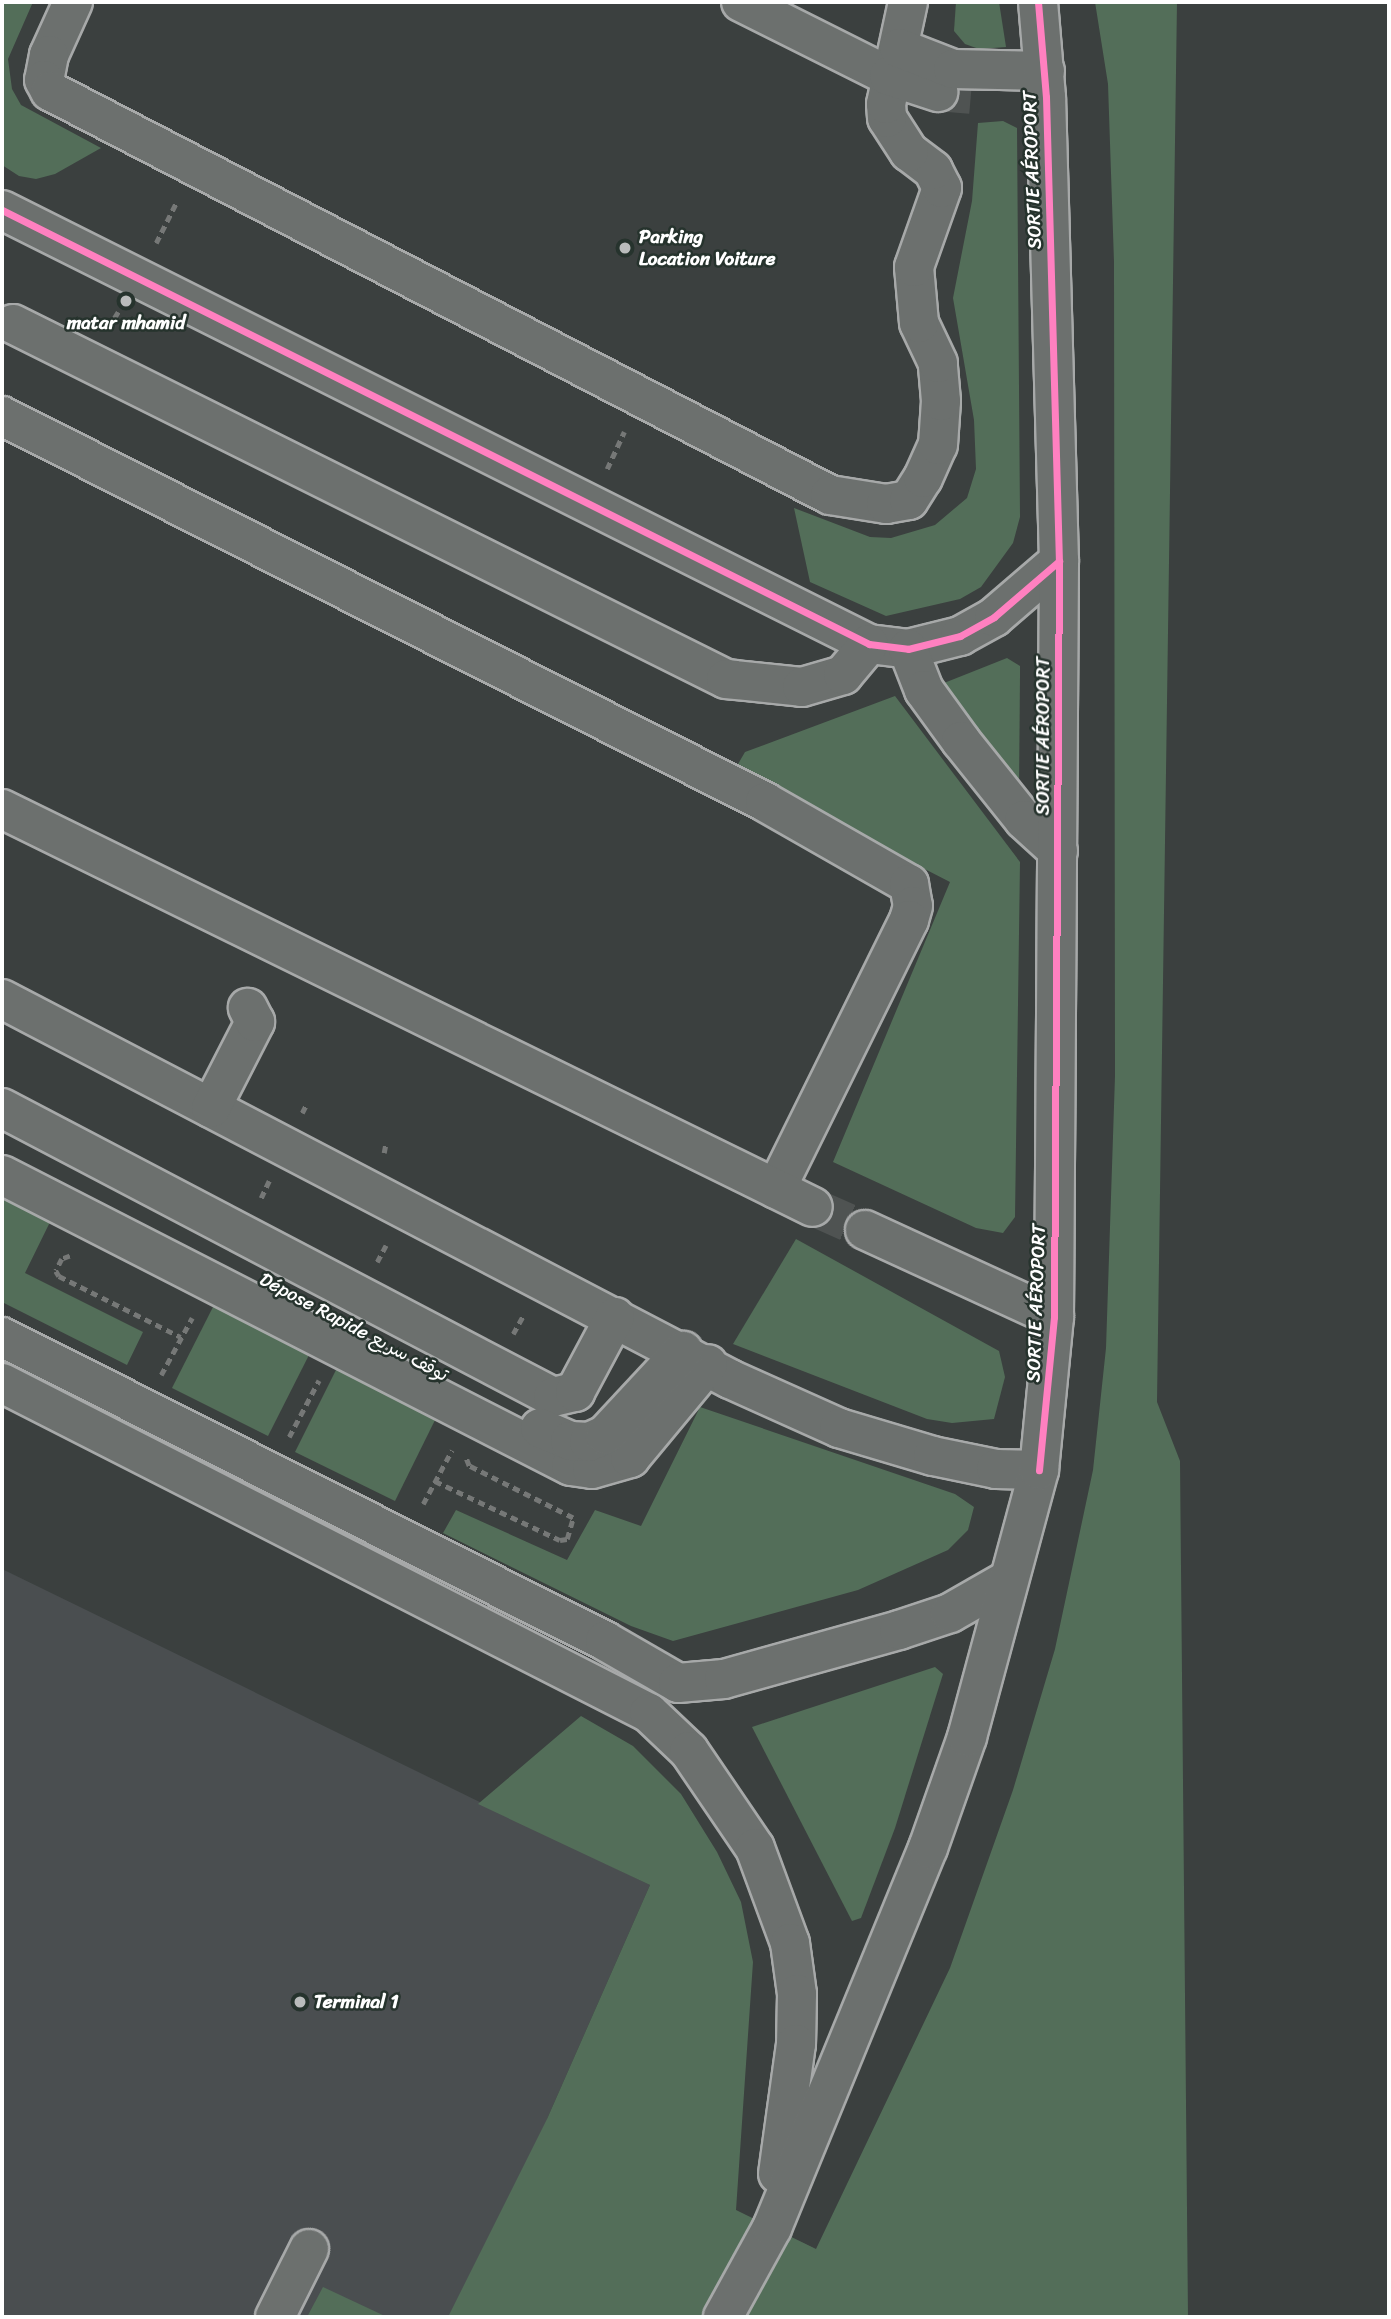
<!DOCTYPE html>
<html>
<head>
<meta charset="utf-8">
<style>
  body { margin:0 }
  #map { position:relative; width:1391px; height:2319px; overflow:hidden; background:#3b403f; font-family:Sriracha,"Playpen Sans Arabic",sans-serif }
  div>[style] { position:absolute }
  .built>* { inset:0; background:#4a4e50 }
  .green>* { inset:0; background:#536e59 }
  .minor-tunnel>* { height:38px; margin-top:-19px; transform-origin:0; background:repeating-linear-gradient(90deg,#4f5352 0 38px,transparent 0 57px) }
  .path>* { height:4.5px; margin-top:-2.25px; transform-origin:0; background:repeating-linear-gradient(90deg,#767877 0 7px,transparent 0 12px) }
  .roads { filter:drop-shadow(2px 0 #a7a9a9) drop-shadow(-2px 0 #a7a9a9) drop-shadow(0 2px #a7a9a9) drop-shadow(0 -2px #a7a9a9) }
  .minor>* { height:38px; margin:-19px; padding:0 19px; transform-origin:19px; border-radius:19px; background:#6c706e }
  .cycleway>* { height:7px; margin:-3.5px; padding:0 3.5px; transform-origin:3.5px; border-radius:3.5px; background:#ff80c0 }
  .dots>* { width:19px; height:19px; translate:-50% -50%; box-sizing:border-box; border:4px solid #26332d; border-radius:50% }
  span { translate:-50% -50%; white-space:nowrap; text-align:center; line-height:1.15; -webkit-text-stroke:5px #26332d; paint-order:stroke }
  .street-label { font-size:19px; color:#fff }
  .poi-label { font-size:19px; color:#fff; font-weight:700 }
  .left { translate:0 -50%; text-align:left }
  .frame { position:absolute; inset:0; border:4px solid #fff; pointer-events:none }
</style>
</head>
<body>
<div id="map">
  <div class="built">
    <div style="clip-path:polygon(2px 1569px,650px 1885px,547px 2119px,956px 2317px,2px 2317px)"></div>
  </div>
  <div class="green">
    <div style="clip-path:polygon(2px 2px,33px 2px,8px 59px,12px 89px,21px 105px,101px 148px,55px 174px,36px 179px,19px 176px,2px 165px)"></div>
    <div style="clip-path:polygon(956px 2px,999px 2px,1006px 47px,979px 49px,965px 44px,954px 31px)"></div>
    <div style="clip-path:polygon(1095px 2px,1177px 2px,1157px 1402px,1180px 1461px,1188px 2317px,448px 2317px,547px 2119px,650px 1885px,478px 1804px,581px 1716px,633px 1746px,681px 1794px,717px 1852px,741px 1902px,753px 1962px,736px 2210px,816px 2249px,950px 1968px,1013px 1790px,1055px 1649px,1093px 1470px,1106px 1348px,1115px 1076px,1114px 262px,1108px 84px)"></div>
    <div style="clip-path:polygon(1003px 121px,1017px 128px,1020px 517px,1013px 543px,981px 587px,960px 599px,886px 616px,810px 582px,794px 508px,870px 537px,891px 538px,935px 525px,967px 498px,976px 469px,974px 420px,953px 298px,972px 201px,978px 123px)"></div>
    <div style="clip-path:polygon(1007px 658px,1020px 666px,1020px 675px,1019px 789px,939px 685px)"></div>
    <div style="clip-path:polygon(895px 696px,1020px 862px,1015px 1217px,1003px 1233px,976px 1228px,833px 1162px,950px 882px,734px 771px,745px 752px)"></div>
    <div style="clip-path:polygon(2px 1195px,51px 1220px,25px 1273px,143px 1332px,127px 1365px,2px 1302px)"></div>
    <div style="clip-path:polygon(796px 1239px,999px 1351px,1005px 1377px,994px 1419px,952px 1423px,927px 1419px,733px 1344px)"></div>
    <div style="clip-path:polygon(214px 1305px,310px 1353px,268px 1436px,172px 1388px)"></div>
    <div style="clip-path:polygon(338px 1366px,437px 1416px,395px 1501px,295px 1452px)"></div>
    <div style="clip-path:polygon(700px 1407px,955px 1494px,974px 1507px,968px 1530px,948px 1550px,858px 1590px,673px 1641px,631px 1626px,443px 1533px,456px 1510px,567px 1560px,595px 1510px,641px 1526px)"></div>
    <div style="clip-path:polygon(935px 1667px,943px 1674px,895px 1828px,861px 1918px,852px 1921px,752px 1727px)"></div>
    <div style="clip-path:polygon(323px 2287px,387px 2317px,307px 2317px)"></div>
  </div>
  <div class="minor-tunnel">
    <div style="left:938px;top:92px;width:33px;rotate:5deg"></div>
    <div style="left:813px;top:1207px;width:57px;rotate:23.9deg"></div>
  </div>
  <div class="path">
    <div style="left:156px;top:243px;width:47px;rotate:-63.4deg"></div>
    <div style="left:108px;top:328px;width:19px;rotate:-58deg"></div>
    <div style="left:607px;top:469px;width:41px;rotate:-65.3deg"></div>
    <div style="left:302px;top:1113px;width:11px;rotate:-63deg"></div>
    <div style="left:384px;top:1153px;width:11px;rotate:-80deg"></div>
    <div style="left:261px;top:1198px;width:19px;rotate:-65deg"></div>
    <div style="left:70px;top:1256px;width:9px;rotate:159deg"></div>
    <div style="left:62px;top:1259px;width:13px;rotate:117deg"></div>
    <div style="left:56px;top:1271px;width:6px;rotate:59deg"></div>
    <div style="left:59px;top:1276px;width:136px;rotate:26.6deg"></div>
    <div style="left:377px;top:1262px;width:19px;rotate:-62deg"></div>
    <div style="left:513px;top:1334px;width:23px;rotate:-61deg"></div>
    <div style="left:161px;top:1375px;width:65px;rotate:-61.5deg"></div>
    <div style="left:289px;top:1437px;width:64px;rotate:-62.2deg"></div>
    <div style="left:435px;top:1481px;width:138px;rotate:25.3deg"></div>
    <div style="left:560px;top:1540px;width:7px;rotate:-8deg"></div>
    <div style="left:567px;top:1539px;width:22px;rotate:-74deg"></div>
    <div style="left:573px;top:1518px;width:116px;rotate:-153.4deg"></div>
    <div style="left:469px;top:1466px;width:9px;rotate:-111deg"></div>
    <div style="left:423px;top:1504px;width:61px;rotate:-61.8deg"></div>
  </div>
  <div class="roads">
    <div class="minor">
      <div style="left:73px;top:2px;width:58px;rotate:114.4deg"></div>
      <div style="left:49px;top:55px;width:25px;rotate:101deg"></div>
      <div style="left:44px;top:80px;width:13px;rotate:61deg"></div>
      <div style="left:50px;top:91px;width:878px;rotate:27.38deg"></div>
      <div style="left:830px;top:495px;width:57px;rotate:9.1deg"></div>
      <div style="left:886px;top:504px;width:23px;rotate:-10deg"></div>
      <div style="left:909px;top:500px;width:26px;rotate:-58deg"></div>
      <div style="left:923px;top:478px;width:36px;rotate:-66deg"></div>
      <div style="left:938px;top:445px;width:44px;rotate:-86.1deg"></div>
      <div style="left:941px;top:401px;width:38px;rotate:-95deg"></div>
      <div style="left:938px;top:363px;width:44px;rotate:-115.4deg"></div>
      <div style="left:919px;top:323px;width:56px;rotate:-95.1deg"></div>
      <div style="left:914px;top:267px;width:84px;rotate:-70.5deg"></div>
      <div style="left:942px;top:188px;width:20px;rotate:-117deg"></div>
      <div style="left:933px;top:170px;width:30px;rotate:-143deg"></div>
      <div style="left:909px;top:152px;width:40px;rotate:-122.9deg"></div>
      <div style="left:887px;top:118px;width:14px;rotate:-94deg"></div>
      <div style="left:886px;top:104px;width:104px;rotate:-77.8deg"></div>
      <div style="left:741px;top:2px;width:165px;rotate:26.6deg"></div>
      <div style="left:889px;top:76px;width:52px;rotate:18.1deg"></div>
      <div style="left:899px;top:48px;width:58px;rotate:21.3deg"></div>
      <div style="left:953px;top:69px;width:92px;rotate:1.2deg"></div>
      <div style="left:2px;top:210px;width:970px;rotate:26.59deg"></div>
      <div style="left:869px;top:644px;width:39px;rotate:7deg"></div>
      <div style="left:908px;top:649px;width:54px;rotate:-14deg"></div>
      <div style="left:960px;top:636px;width:39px;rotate:-29deg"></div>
      <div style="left:994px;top:617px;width:86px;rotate:-40.7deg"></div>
      <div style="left:13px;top:324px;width:796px;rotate:26.47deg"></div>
      <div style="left:726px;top:679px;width:76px;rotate:6deg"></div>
      <div style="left:802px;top:687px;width:43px;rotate:-16.3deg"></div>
      <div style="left:843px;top:675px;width:40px;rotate:-50deg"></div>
      <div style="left:2px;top:416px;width:855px;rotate:26.83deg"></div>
      <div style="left:765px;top:802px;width:166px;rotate:29.7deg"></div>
      <div style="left:909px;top:884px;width:22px;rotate:80deg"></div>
      <div style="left:913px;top:906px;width:15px;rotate:106deg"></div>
      <div style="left:909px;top:920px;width:300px;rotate:116.3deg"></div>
      <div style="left:908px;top:649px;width:44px;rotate:68.7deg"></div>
      <div style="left:924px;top:690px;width:63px;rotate:54deg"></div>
      <div style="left:961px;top:741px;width:101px;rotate:51.4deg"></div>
      <div style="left:1024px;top:820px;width:46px;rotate:42.4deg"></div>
      <div style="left:2px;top:809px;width:903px;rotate:26.14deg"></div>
      <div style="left:2px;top:999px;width:821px;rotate:27.56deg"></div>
      <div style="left:730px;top:1379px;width:120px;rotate:24.2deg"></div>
      <div style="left:839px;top:1428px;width:98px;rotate:16.6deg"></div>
      <div style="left:933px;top:1456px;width:64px;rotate:11.7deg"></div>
      <div style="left:996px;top:1469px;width:43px;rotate:1.3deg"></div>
      <div style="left:2px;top:1108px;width:622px;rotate:27.68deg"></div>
      <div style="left:553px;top:1397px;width:23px;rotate:-13deg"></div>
      <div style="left:575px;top:1392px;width:85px;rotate:-61.9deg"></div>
      <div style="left:211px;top:1108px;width:97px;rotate:-62.9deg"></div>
      <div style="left:255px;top:1022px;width:16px;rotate:-117deg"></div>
      <div style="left:2px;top:1175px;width:639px;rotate:27.09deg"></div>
      <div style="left:571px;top:1466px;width:21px;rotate:8deg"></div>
      <div style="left:592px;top:1469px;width:40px;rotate:-16deg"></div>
      <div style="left:630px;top:1458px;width:122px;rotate:-50.3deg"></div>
      <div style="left:865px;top:1230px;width:208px;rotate:24.7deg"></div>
      <div style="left:2px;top:1337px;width:675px;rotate:26.75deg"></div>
      <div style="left:605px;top:1641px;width:84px;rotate:29.9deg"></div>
      <div style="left:678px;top:1683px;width:46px;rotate:-5deg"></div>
      <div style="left:724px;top:1679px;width:182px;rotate:-15.6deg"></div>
      <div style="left:899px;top:1630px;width:54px;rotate:-18.4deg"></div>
      <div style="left:950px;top:1613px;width:64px;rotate:-29.7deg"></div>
      <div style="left:2px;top:1383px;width:726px;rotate:27.02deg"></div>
      <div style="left:649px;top:1713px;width:55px;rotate:43.5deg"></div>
      <div style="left:689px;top:1751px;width:117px;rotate:55.8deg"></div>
      <div style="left:755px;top:1848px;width:101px;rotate:69.8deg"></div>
      <div style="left:790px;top:1943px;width:51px;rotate:82.2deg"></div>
      <div style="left:797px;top:1994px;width:50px;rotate:91.1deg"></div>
      <div style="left:796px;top:2044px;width:131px;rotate:97.9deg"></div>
      <div style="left:540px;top:1428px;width:33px;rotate:23deg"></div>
      <div style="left:570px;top:1441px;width:19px;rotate:3deg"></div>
      <div style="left:589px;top:1442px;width:17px;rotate:-24deg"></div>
      <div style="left:605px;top:1435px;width:115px;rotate:-47.1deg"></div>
      <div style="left:275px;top:2317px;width:76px;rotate:-63.4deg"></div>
      <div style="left:723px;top:2317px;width:102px;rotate:-61.2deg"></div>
      <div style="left:772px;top:2228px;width:411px;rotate:-67.7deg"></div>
      <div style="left:928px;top:1848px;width:118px;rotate:-70.6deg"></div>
      <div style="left:967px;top:1737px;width:277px;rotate:-74.9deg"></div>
      <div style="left:1039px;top:1470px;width:154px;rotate:-84.4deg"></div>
      <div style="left:1054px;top:1317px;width:756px;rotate:-89.62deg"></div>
      <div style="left:1059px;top:561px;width:464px;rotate:-91.6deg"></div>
      <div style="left:1046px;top:97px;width:95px;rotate:-94.8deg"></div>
    </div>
  </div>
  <div class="cycleway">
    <div style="left:1038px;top:2px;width:95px;rotate:85.2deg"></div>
    <div style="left:1046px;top:97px;width:464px;rotate:88.4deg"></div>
    <div style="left:1059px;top:561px;width:756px;rotate:90.38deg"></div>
    <div style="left:1054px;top:1317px;width:154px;rotate:95.6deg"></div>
    <div style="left:2px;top:210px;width:970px;rotate:26.59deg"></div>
    <div style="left:869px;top:644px;width:39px;rotate:7deg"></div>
    <div style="left:908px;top:649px;width:54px;rotate:-14deg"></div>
    <div style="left:960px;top:636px;width:39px;rotate:-29deg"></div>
    <div style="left:994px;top:617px;width:86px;rotate:-40.7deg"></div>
  </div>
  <div class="dots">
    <div style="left:625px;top:248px;background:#babcbc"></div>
    <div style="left:126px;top:301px;background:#babcbc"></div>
    <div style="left:300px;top:2002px;background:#babcbc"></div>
  </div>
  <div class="street-label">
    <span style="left:1032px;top:170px;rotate:-92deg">SORTIE AÉROPORT</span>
    <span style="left:1043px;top:736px;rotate:-90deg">SORTIE AÉROPORT</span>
    <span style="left:1036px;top:1303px;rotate:-88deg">SORTIE AÉROPORT</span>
    <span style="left:354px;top:1327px;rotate:28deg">Dépose Rapide توقف سريع</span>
  </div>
  <div class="poi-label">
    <span class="left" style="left:639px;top:248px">Parking<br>Location Voiture</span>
    <span style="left:126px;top:323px">matar mhamid</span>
    <span class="left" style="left:314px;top:2002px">Terminal 1</span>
  </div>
  <div class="frame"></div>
</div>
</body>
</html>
